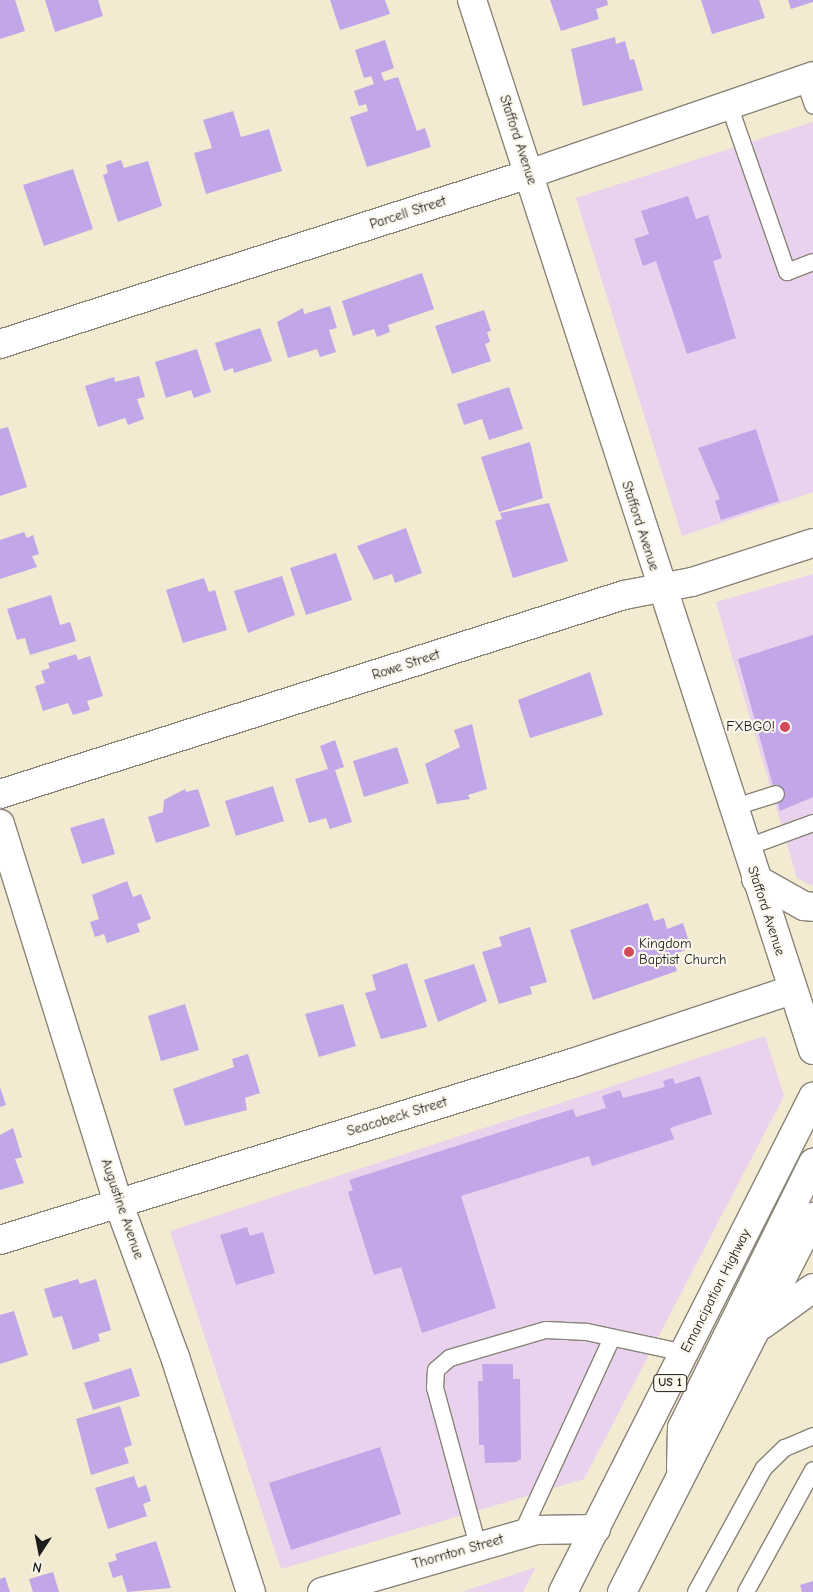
<!DOCTYPE html>
<html>
<head>
<meta charset="utf-8">
<style>
  body { margin:0 }
  #map { position:relative; width:813px; height:1592px; overflow:hidden; background:#f3ead2; font-family:"Comic Neue",sans-serif }
  div>[style] { position:absolute }
  .built>* { inset:0; background:#e8d2ee }
  .building>* { inset:0; background:#c1a6e8 }
  .roads { filter:drop-shadow(1px 0 #888377) drop-shadow(-1px 0 #888377) drop-shadow(0 1px #888377) drop-shadow(0 -1px #888377) }
  .lane>* { height:16px; margin:-8px; padding:0 8px; transform-origin:8px; border-radius:8px; background:#fff }
  .street>* { height:28px; margin:-14px; padding:0 14px; transform-origin:14px; border-radius:14px; background:#fff }
  .primary>* { height:28px; margin:-14px; padding:0 14px; transform-origin:14px; border-radius:14px; background:#fff }
  .dots>* { width:14px; height:14px; translate:-50% -50%; box-sizing:border-box; border:2px solid #fbf7ec; border-radius:50% }
  span { translate:-50% -50%; white-space:nowrap; text-align:center; line-height:1.15; -webkit-text-stroke:4.5px #fbf7ec; paint-order:stroke }
  .shield-label span { padding:1px 4px; background:#fbf7ec; border:1px solid; border-radius:4px; -webkit-text-stroke-width:0 }
  .shield-label { font-size:12px; color:#1c1c1c; font-weight:700 }
  .street-label { font-size:14px; color:#1c1c1c }
  .poi-label { font-size:14px; color:#1c1c1c }
  .right { translate:-100% -50%; text-align:right }
  .left { translate:0 -50%; text-align:left }
  .north { position:absolute; left:15px; top:1527px; width:50px; height:50px; -webkit-text-stroke:4px #fbf7ec; paint-order:stroke; rotate:191deg; font-size:14px; font-weight:700; line-height:20px; text-align:center; color:#1c1c1c }
  .north::after { content:''; display:block; margin:auto; width:18px; height:22px; background:#1c1c1c; clip-path:polygon(50% 0,100% 100%,50% 72%,0 100%) }
</style>
</head>
<body>
<div id="map">
  <div class="built">
    <div style="clip-path:polygon(813px 122px,813px 492px,682px 536px,576px 198px)"></div>
    <div style="clip-path:polygon(813px 574px,813px 886px,797px 878px,716px 602px)"></div>
    <div style="clip-path:polygon(765px 1036px,784px 1096px,584px 1479px,281px 1569px,170px 1231px)"></div>
    <div style="clip-path:polygon(536px 1567px,523px 1592px,462px 1592px)"></div>
  </div>
  <div class="building">
    <div style="clip-path:polygon(0 0,15px 0,25px 31px,0 39px)"></div>
    <div style="clip-path:polygon(45px 0,98px 0,103px 16px,55px 32px)"></div>
    <div style="clip-path:polygon(330px 0,385px 0,390px 14px,340px 30px)"></div>
    <div style="clip-path:polygon(550px 0,607px 0,608px 5px,596px 9px,599px 19px,561px 31px)"></div>
    <div style="clip-path:polygon(701px 0,759px 0,765px 18px,712px 34px)"></div>
    <div style="clip-path:polygon(788px 0,813px 0,813px 2px,791px 9px)"></div>
    <div style="clip-path:polygon(615px 37px,616px 44px,625px 41px,630px 60px,634px 59px,643px 90px,583px 106px,571px 49px)"></div>
    <div style="clip-path:polygon(385px 40px,394px 68px,381px 73px,384px 81px,398px 77px,417px 131px,425px 128px,431px 147px,367px 167px,350px 117px,368px 111px,366px 104px,359px 106px,354px 91px,374px 84px,371px 76px,364px 78px,355px 50px)"></div>
    <div style="clip-path:polygon(233px 111px,241px 137px,269px 129px,282px 171px,206px 194px,194px 153px,212px 148px,203px 120px)"></div>
    <div style="clip-path:polygon(121px 160px,124px 168px,148px 161px,162px 206px,118px 222px,103px 175px,108px 173px,106px 165px)"></div>
    <div style="clip-path:polygon(73px 169px,93px 229px,44px 246px,23px 185px)"></div>
    <div style="clip-path:polygon(688px 196px,696px 219px,708px 215px,722px 258px,713px 261px,736px 338px,687px 354px,656px 261px,643px 266px,634px 239px,649px 234px,641px 211px)"></div>
    <div style="clip-path:polygon(422px 273px,434px 309px,388px 325px,390px 332px,377px 337px,374px 329px,353px 336px,342px 301px)"></div>
    <div style="clip-path:polygon(330px 306px,337px 328px,329px 330px,336px 352px,320px 357px,317px 349px,288px 358px,277px 322px,303px 308px,304px 314px)"></div>
    <div style="clip-path:polygon(484px 310px,491px 331px,487px 332px,490px 342px,485px 344px,491px 361px,452px 374px,435px 326px)"></div>
    <div style="clip-path:polygon(260px 328px,272px 361px,234px 373px,233px 368px,224px 371px,215px 343px)"></div>
    <div style="clip-path:polygon(197px 349px,211px 392px,194px 398px,191px 390px,166px 398px,155px 362px)"></div>
    <div style="clip-path:polygon(139px 376px,145px 397px,137px 399px,144px 419px,128px 425px,125px 418px,98px 427px,85px 386px,114px 377px,115px 382px)"></div>
    <div style="clip-path:polygon(509px 387px,523px 429px,489px 440px,482px 419px,464px 425px,457px 404px)"></div>
    <div style="clip-path:polygon(8px 427px,27px 487px,0 496px,0 429px)"></div>
    <div style="clip-path:polygon(756px 429px,779px 501px,721px 520px,715px 501px,720px 499px,698px 448px)"></div>
    <div style="clip-path:polygon(530px 442px,543px 498px,499px 512px,481px 457px)"></div>
    <div style="clip-path:polygon(549px 503px,568px 561px,513px 578px,495px 521px,502px 519px,500px 513px)"></div>
    <div style="clip-path:polygon(406px 528px,422px 573px,395px 583px,392px 574px,374px 580px,357px 546px)"></div>
    <div style="clip-path:polygon(24px 532px,27px 538px,33px 535px,39px 554px,32px 556px,37px 567px,0 579px,0 540px)"></div>
    <div style="clip-path:polygon(336px 553px,352px 600px,306px 615px,290px 568px)"></div>
    <div style="clip-path:polygon(282px 576px,295px 615px,248px 633px,234px 591px)"></div>
    <div style="clip-path:polygon(204px 578px,209px 592px,215px 590px,227px 630px,183px 643px,166px 590px)"></div>
    <div style="clip-path:polygon(51px 595px,60px 625px,70px 622px,76px 641px,30px 655px,25px 638px,17px 640px,7px 609px)"></div>
    <div style="clip-path:polygon(813px 635px,813px 797px,780px 811px,738px 659px)"></div>
    <div style="clip-path:polygon(76px 654px,78px 660px,90px 656px,103px 696px,87px 701px,90px 710px,73px 715px,68px 703px,43px 711px,35px 686px,45px 683px,41px 671px,50px 668px,48px 663px)"></div>
    <div style="clip-path:polygon(590px 672px,603px 715px,530px 738px,518px 700px)"></div>
    <div style="clip-path:polygon(472px 724px,487px 789px,468px 795px,470px 799px,437px 804px,425px 764px,460px 747px,454px 730px)"></div>
    <div style="clip-path:polygon(335px 740px,344px 767px,335px 770px,352px 822px,330px 829px,326px 818px,309px 823px,295px 779px,328px 769px,320px 746px)"></div>
    <div style="clip-path:polygon(397px 747px,409px 783px,364px 797px,353px 761px)"></div>
    <div style="clip-path:polygon(273px 786px,284px 821px,236px 836px,225px 801px)"></div>
    <div style="clip-path:polygon(185px 789px,186px 792px,198px 789px,210px 826px,156px 843px,148px 817px,163px 812px,164px 800px)"></div>
    <div style="clip-path:polygon(104px 818px,115px 854px,82px 864px,70px 828px)"></div>
    <div style="clip-path:polygon(127px 881px,133px 897px,141px 894px,151px 919px,137px 924px,140px 932px,107px 943px,104px 934px,95px 937px,90px 922px,99px 919px,92px 895px)"></div>
    <div style="clip-path:polygon(648px 903px,654px 921px,664px 918px,667px 929px,683px 923px,691px 948px,672px 955px,677px 971px,593px 1000px,570px 930px)"></div>
    <div style="clip-path:polygon(530px 927px,547px 982px,530px 987px,532px 994px,499px 1004px,482px 952px,502px 946px,499px 937px)"></div>
    <div style="clip-path:polygon(407px 963px,427px 1027px,381px 1039px,365px 993px,376px 990px,372px 975px)"></div>
    <div style="clip-path:polygon(474px 964px,487px 1001px,438px 1022px,424px 980px)"></div>
    <div style="clip-path:polygon(185px 1004px,199px 1050px,161px 1061px,148px 1016px)"></div>
    <div style="clip-path:polygon(343px 1004px,356px 1046px,319px 1057px,305px 1014px)"></div>
    <div style="clip-path:polygon(248px 1054px,260px 1093px,245px 1098px,247px 1110px,185px 1126px,173px 1089px,234px 1067px,232px 1059px)"></div>
    <div style="clip-path:polygon(700px 1076px,712px 1114px,670px 1128px,674px 1139px,592px 1166px,589px 1156px,461px 1196px,496px 1308px,422px 1333px,401px 1267px,374px 1275px,348px 1192px,353px 1190px,349px 1180px,573px 1109px,576px 1117px,606px 1108px,602px 1096px,620px 1090px,623px 1098px,665px 1087px,663px 1081px,673px 1078px,675px 1084px)"></div>
    <div style="clip-path:polygon(0 1087px,6px 1105px,0 1107px)"></div>
    <div style="clip-path:polygon(13px 1128px,22px 1157px,15px 1159px,24px 1183px,0 1190px,0 1135px)"></div>
    <div style="clip-path:polygon(247px 1227px,250px 1236px,263px 1232px,275px 1273px,236px 1285px,220px 1235px)"></div>
    <div style="clip-path:polygon(78px 1279px,80px 1284px,96px 1279px,111px 1330px,98px 1334px,100px 1341px,73px 1350px,62px 1316px,53px 1318px,44px 1289px)"></div>
    <div style="clip-path:polygon(14px 1311px,28px 1355px,0 1364px,0 1315px)"></div>
    <div style="clip-path:polygon(482px 1364px,513px 1364px,513px 1379px,520px 1379px,521px 1459px,516px 1462px,485px 1463px,484px 1445px,479px 1445px,478px 1381px,483px 1381px)"></div>
    <div style="clip-path:polygon(131px 1368px,140px 1396px,93px 1410px,84px 1383px)"></div>
    <div style="clip-path:polygon(120px 1406px,132px 1445px,124px 1448px,129px 1463px,91px 1475px,76px 1419px)"></div>
    <div style="clip-path:polygon(380px 1447px,401px 1514px,291px 1550px,269px 1483px)"></div>
    <div style="clip-path:polygon(134px 1476px,138px 1488px,146px 1485px,151px 1501px,143px 1504px,147px 1516px,108px 1529px,95px 1488px)"></div>
    <div style="clip-path:polygon(156px 1541px,171px 1588px,127px 1592px,122px 1575px,113px 1578px,108px 1563px,117px 1560px,115px 1554px)"></div>
    <div style="clip-path:polygon(53px 1572px,59px 1592px,33px 1592px,29px 1579px)"></div>
    <div style="clip-path:polygon(5px 1577px,10px 1592px,0 1592px,0 1579px)"></div>
    <div style="clip-path:polygon(813px 1581px,813px 1592px,802px 1592px,800px 1585px)"></div>
  </div>
  <div class="roads">
    <div class="lane">
      <div style="left:804px;top:79px;width:28px;rotate:71deg"></div>
      <div style="left:729px;top:105px;width:177px;rotate:70.8deg"></div>
      <div style="left:787px;top:272px;width:28px;rotate:-21deg"></div>
      <div style="left:732px;top:808px;width:46px;rotate:-17.7deg"></div>
      <div style="left:745px;top:848px;width:72px;rotate:-20.2deg"></div>
      <div style="left:521px;top:1535px;width:217px;rotate:-65.2deg"></div>
      <div style="left:478px;top:1546px;width:164px;rotate:-105.2deg"></div>
      <div style="left:435px;top:1388px;width:18px;rotate:-87deg"></div>
      <div style="left:436px;top:1370px;width:18px;rotate:-41deg"></div>
      <div style="left:450px;top:1358px;width:100px;rotate:-16.3deg"></div>
      <div style="left:546px;top:1330px;width:41px;rotate:2.8deg"></div>
      <div style="left:587px;top:1332px;width:100px;rotate:12.1deg"></div>
      <div style="left:696px;top:1592px;width:141px;rotate:-61.3deg"></div>
      <div style="left:764px;top:1468px;width:29px;rotate:-44deg"></div>
      <div style="left:785px;top:1448px;width:30px;rotate:-23deg"></div>
      <div style="left:746px;top:1592px;width:139px;rotate:-61.2deg"></div>
    </div>
    <div class="street">
      <div style="left:472px;top:0;width:1104px;rotate:72.01deg"></div>
      <div style="left:0;top:344px;width:556px;rotate:-17.82deg"></div>
      <div style="left:529px;top:174px;width:300px;rotate:-19deg"></div>
      <div style="left:0;top:794px;width:655px;rotate:-17.69deg"></div>
      <div style="left:624px;top:595px;width:69px;rotate:-10.8deg"></div>
      <div style="left:692px;top:582px;width:127px;rotate:-17.9deg"></div>
      <div style="left:0;top:824px;width:396px;rotate:72.7deg"></div>
      <div style="left:118px;top:1202px;width:165px;rotate:69.8deg"></div>
      <div style="left:175px;top:1357px;width:247px;rotate:72.1deg"></div>
      <div style="left:0;top:1240px;width:599px;rotate:-17.19deg"></div>
      <div style="left:572px;top:1063px;width:232px;rotate:-18.4deg"></div>
      <div style="left:322px;top:1592px;width:224px;rotate:-16.1deg"></div>
      <div style="left:537px;top:1530px;width:59px;rotate:-1deg"></div>
    </div>
    <div class="primary">
      <div style="left:756px;top:879px;width:55px;rotate:29.4deg"></div>
      <div style="left:804px;top:906px;width:9px;rotate:6deg"></div>
      <div style="left:762px;top:1325px;width:63px;rotate:-36deg"></div>
      <div style="left:681px;top:1468px;width:40px;rotate:-88.6deg"></div>
      <div style="left:682px;top:1428px;width:296px;rotate:-63.7deg"></div>
      <div style="left:563px;top:1592px;width:555px;rotate:-63.2deg"></div>
      <div style="left:622px;top:1592px;width:421px;rotate:-63deg"></div>
    </div>
  </div>
  <div class="dots">
    <div style="left:785px;top:727px;background:#d1495b"></div>
    <div style="left:629px;top:952px;background:#d1495b"></div>
  </div>
  <div class="shield-label">
    <span style="left:670px;top:1383px">US 1</span>
  </div>
  <div class="street-label">
    <span style="left:518px;top:140px;rotate:72deg">Stafford Avenue</span>
    <span style="left:408px;top:213px;rotate:-18deg">Parcell Street</span>
    <span style="left:640px;top:526px;rotate:72deg">Stafford Avenue</span>
    <span style="left:406px;top:665px;rotate:-18deg">Rowe Street</span>
    <span style="left:766px;top:911px;rotate:72deg">Stafford Avenue</span>
    <span style="left:397px;top:1117px;rotate:-17deg">Seacobeck Street</span>
    <span style="left:122px;top:1209px;rotate:71deg">Augustine Avenue</span>
    <span style="left:716px;top:1291px;rotate:-63deg">Emancipation Highway</span>
    <span style="left:458px;top:1552px;rotate:-16deg">Thornton Street</span>
  </div>
  <div class="poi-label">
    <span class="right" style="left:775px;top:727px">FXBGO!</span>
    <span class="left" style="left:639px;top:952px">Kingdom<br>Baptist Church</span>
  </div>
  <div class="north">N</div>
</div>
</body>
</html>
